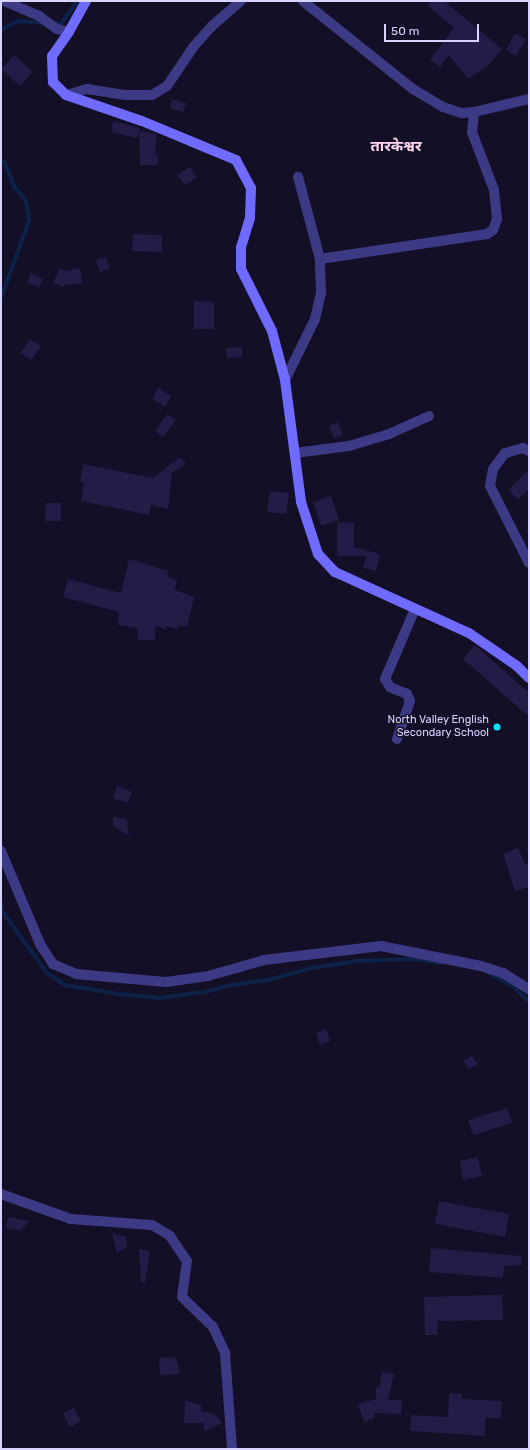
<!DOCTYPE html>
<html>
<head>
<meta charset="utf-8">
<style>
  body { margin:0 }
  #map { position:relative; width:530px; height:1450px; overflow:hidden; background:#130f26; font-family:Rubik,"Noto Sans Devanagari",sans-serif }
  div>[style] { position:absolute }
  .stream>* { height:4px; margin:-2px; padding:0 2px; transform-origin:2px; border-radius:2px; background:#0c2248 }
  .building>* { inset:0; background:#241b47 }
  .street>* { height:10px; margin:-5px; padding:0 5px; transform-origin:5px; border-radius:5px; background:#3d3a85 }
  .secondary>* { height:10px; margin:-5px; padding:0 5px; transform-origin:5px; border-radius:5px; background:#6f6bff }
  .dots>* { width:11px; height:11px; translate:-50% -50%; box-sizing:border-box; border:2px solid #130f26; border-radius:50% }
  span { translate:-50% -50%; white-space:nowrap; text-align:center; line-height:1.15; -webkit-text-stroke:3px #130f26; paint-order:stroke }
  .poi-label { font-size:11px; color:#d9d4ff }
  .right { translate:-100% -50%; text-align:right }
  .district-label { font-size:15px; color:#ffd6f0; font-weight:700 }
  .frame { position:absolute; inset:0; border:2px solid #d9d4ff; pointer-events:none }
  .scale { position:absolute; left:384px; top:24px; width:95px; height:18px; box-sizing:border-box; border:2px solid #d9d4ff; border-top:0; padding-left:5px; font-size:12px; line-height:14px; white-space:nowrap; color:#d9d4ff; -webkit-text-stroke:3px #130f26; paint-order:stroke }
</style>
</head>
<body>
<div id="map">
  <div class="stream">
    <div style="left:53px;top:23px;width:8px;rotate:7deg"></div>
    <div style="left:61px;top:24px;width:28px;rotate:-55deg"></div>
    <div style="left:1px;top:30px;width:18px;rotate:-29deg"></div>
    <div style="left:17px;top:21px;width:27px;rotate:4deg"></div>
    <div style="left:1px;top:161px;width:4px;rotate:27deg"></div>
    <div style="left:5px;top:163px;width:25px;rotate:69deg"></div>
    <div style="left:14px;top:186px;width:19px;rotate:51deg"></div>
    <div style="left:26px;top:201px;width:20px;rotate:81deg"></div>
    <div style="left:29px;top:221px;width:82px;rotate:110deg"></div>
    <div style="left:1px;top:904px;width:7px;rotate:82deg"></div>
    <div style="left:2px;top:911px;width:77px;rotate:54deg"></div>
    <div style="left:47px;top:973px;width:22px;rotate:34deg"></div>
    <div style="left:65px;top:985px;width:55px;rotate:9.5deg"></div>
    <div style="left:119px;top:994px;width:41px;rotate:5.6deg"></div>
    <div style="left:160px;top:998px;width:45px;rotate:-7.6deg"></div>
    <div style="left:205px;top:992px;width:28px;rotate:-15deg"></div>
    <div style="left:232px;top:985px;width:36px;rotate:-8deg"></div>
    <div style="left:268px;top:980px;width:46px;rotate:-15.3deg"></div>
    <div style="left:312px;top:968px;width:46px;rotate:-8.8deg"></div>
    <div style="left:357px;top:961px;width:56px;rotate:-2deg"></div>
    <div style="left:413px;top:959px;width:29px;rotate:8deg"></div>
    <div style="left:487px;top:972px;width:27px;rotate:28deg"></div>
    <div style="left:511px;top:985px;width:24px;rotate:42deg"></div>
  </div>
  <div class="building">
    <div style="clip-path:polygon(432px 1px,444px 1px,502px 49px,489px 65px,468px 79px,449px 55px,440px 67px,430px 59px,454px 28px,428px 6px)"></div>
    <div style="clip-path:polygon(515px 33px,526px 39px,516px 56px,506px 50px)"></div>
    <div style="clip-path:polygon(14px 55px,33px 72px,20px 86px,1px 69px)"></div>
    <div style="clip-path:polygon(172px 99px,186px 103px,183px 112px,170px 108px)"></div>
    <div style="clip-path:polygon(113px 121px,140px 128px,137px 138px,111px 132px)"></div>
    <div style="clip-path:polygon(139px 131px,157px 134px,155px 155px,158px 155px,158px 165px,140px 165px)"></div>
    <div style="clip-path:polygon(190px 167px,197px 177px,185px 185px,177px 175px)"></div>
    <div style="clip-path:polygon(133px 234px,162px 235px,162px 252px,132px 251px)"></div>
    <div style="clip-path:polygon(106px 257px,110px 269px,100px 272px,96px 260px)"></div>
    <div style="clip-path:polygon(60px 268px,65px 271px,80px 268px,82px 283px,65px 285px,64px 287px,53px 283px)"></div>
    <div style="clip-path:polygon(31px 273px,43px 279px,39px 287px,27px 282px)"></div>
    <div style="clip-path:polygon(194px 301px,214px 302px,214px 329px,194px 329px)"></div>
    <div style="clip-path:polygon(30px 339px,41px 346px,31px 360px,20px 353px)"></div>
    <div style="clip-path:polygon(242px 347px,242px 357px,227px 358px,226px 348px)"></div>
    <div style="clip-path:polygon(158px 387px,171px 396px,165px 407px,152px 399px)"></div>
    <div style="clip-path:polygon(167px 414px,176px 420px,163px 437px,155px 431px)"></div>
    <div style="clip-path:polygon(338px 422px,343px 434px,334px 438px,329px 426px)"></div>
    <div style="clip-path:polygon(180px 457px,186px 464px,172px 473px,168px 509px,151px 505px,149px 515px,81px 501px,84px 483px,80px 482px,83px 464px,153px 478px)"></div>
    <div style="clip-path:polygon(529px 469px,529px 489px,518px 500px,508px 490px)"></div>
    <div style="clip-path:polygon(270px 491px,289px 493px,286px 514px,267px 512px)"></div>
    <div style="clip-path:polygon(331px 496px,339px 520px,321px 526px,313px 502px)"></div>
    <div style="clip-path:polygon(46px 503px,61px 503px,61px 521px,45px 521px)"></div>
    <div style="clip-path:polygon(337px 522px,354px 523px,354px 547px,380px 554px,376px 571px,363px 568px,366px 556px,337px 556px)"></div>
    <div style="clip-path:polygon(129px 559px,168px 571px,167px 577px,177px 580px,175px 590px,194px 597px,187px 627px,179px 625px,178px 629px,166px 626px,166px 629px,155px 626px,155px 640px,138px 640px,137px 628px,118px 625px,119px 612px,63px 597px,68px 579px,121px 593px)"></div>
    <div style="clip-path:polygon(475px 645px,529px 693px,529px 717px,463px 659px)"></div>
    <div style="clip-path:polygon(117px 786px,132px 792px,128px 803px,113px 798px)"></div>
    <div style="clip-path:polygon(113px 817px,127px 819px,129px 836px,113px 826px)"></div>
    <div style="clip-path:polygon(518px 848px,525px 864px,529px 863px,529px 887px,515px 891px,503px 854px)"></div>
    <div style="clip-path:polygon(326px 1029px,330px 1041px,320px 1045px,316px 1033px)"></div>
    <div style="clip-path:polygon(472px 1056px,478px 1064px,469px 1069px,463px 1061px)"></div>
    <div style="clip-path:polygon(507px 1108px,512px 1123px,473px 1135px,468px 1120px)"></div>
    <div style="clip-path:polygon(478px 1157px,482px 1176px,463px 1180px,460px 1161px)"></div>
    <div style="clip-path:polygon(439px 1201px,509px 1214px,505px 1237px,435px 1224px)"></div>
    <div style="clip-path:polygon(8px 1217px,29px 1221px,21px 1231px,6px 1228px)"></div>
    <div style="clip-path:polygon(112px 1233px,126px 1237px,127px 1247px,117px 1253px)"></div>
    <div style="clip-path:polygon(139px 1248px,150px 1252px,145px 1282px,141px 1282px)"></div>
    <div style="clip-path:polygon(431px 1248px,521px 1256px,522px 1265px,504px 1266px,503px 1278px,429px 1272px)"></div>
    <div style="clip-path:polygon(496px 1295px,502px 1295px,503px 1320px,437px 1321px,438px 1335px,425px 1335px,424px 1297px)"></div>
    <div style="clip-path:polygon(176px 1357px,180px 1374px,160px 1375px,159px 1358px)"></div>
    <div style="clip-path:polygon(382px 1372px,394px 1374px,388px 1400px,402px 1400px,401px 1414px,373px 1413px,375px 1418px,364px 1422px,358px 1404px,376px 1399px,376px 1387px,379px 1387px)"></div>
    <div style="clip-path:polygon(449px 1393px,462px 1394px,462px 1399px,502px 1401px,501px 1418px,486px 1418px,485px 1436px,410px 1431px,411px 1415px,448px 1417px)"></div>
    <div style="clip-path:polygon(185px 1400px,201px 1405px,201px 1411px,215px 1414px,222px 1423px,204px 1431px,204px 1423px,184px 1423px)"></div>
    <div style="clip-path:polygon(74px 1408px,81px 1421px,70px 1427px,63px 1413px)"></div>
  </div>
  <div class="street">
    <div style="left:4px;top:1px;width:38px;rotate:23deg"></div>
    <div style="left:39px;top:16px;width:22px;rotate:36deg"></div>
    <div style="left:57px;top:29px;width:12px;rotate:14deg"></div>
    <div style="left:303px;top:1px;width:141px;rotate:38.7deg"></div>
    <div style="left:413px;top:89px;width:35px;rotate:31deg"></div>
    <div style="left:443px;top:107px;width:20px;rotate:18deg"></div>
    <div style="left:462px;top:113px;width:12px;rotate:-5deg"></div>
    <div style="left:66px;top:95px;width:22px;rotate:-16deg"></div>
    <div style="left:87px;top:89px;width:39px;rotate:9deg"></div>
    <div style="left:126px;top:95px;width:26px"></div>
    <div style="left:152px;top:95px;width:17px;rotate:-31deg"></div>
    <div style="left:167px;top:86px;width:48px;rotate:-56deg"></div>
    <div style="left:194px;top:46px;width:27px;rotate:-48deg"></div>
    <div style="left:212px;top:26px;width:38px;rotate:-41deg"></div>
    <div style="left:320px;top:259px;width:169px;rotate:-8.5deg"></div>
    <div style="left:487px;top:234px;width:7px;rotate:-34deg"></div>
    <div style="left:493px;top:230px;width:12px;rotate:-70deg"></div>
    <div style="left:497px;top:219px;width:29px;rotate:-96deg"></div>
    <div style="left:494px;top:190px;width:62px;rotate:-110.8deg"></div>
    <div style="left:472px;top:132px;width:20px;rotate:-84deg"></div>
    <div style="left:474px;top:112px;width:57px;rotate:-13.3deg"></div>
    <div style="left:285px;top:380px;width:68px;rotate:-63.8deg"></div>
    <div style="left:315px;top:319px;width:28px;rotate:-77deg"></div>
    <div style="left:321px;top:292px;width:33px;rotate:-92deg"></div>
    <div style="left:320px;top:259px;width:85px;rotate:-105deg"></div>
    <div style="left:529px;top:451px;width:7px;rotate:-153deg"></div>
    <div style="left:523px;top:448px;width:19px;rotate:164deg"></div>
    <div style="left:505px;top:453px;width:20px;rotate:127deg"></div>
    <div style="left:493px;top:469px;width:17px;rotate:100deg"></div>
    <div style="left:490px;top:486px;width:86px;rotate:63.1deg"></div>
    <div style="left:295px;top:453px;width:54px;rotate:-7.4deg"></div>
    <div style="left:349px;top:446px;width:42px;rotate:-16.7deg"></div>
    <div style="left:389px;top:434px;width:44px;rotate:-24.2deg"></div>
    <div style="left:397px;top:739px;width:40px;rotate:-71.1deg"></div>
    <div style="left:410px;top:701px;width:8px;rotate:-113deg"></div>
    <div style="left:407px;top:694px;width:18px;rotate:-158deg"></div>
    <div style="left:390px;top:687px;width:9px;rotate:-122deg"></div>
    <div style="left:385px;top:679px;width:76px;rotate:-66.8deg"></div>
    <div style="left:1px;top:851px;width:101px;rotate:67.2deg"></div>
    <div style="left:40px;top:944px;width:24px;rotate:57deg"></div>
    <div style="left:53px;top:964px;width:25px;rotate:23deg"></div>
    <div style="left:76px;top:974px;width:90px;rotate:5.1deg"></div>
    <div style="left:166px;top:982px;width:42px;rotate:-8.1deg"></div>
    <div style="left:208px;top:976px;width:58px;rotate:-15.9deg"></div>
    <div style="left:264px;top:960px;width:118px;rotate:-6.8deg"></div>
    <div style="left:381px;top:946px;width:102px;rotate:11.3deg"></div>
    <div style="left:481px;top:966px;width:23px;rotate:18deg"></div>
    <div style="left:503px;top:973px;width:31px;rotate:32deg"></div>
    <div style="left:1px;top:1194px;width:74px;rotate:19.7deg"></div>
    <div style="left:71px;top:1219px;width:81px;rotate:4.2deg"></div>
    <div style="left:152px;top:1225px;width:21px;rotate:31deg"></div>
    <div style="left:170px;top:1236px;width:30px;rotate:56deg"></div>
    <div style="left:187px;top:1261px;width:36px;rotate:98deg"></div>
    <div style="left:182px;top:1297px;width:43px;rotate:44.1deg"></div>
    <div style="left:213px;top:1327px;width:29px;rotate:65deg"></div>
    <div style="left:225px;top:1353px;width:96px;rotate:85.8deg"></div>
  </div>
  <div class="secondary">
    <div style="left:86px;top:1px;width:35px;rotate:119deg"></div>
    <div style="left:69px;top:32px;width:29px;rotate:125deg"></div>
    <div style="left:52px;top:56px;width:26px;rotate:88deg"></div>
    <div style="left:53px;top:82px;width:18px;rotate:45deg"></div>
    <div style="left:66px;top:95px;width:80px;rotate:18.9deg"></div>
    <div style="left:142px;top:121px;width:102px;rotate:22.5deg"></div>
    <div style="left:236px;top:160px;width:32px;rotate:62deg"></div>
    <div style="left:251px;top:188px;width:30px;rotate:92deg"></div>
    <div style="left:250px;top:218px;width:31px;rotate:107deg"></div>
    <div style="left:241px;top:248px;width:21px;rotate:90deg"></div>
    <div style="left:241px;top:269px;width:69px;rotate:63.4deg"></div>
    <div style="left:272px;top:331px;width:51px;rotate:75.1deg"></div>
    <div style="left:285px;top:380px;width:123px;rotate:82.5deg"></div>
    <div style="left:301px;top:502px;width:55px;rotate:71.9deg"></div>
    <div style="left:318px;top:554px;width:25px;rotate:47deg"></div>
    <div style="left:335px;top:572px;width:147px;rotate:24.5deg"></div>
    <div style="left:469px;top:633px;width:58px;rotate:34.5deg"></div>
    <div style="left:517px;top:666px;width:17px;rotate:45deg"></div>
  </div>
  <div class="dots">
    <div style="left:497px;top:727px;background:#00e5ff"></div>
  </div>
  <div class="poi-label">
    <span class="right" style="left:489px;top:727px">North Valley English<br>Secondary School</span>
  </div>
  <div class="district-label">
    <span style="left:396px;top:147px">तारकेश्वर</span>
  </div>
  <div class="frame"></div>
  <div class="scale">50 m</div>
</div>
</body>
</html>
